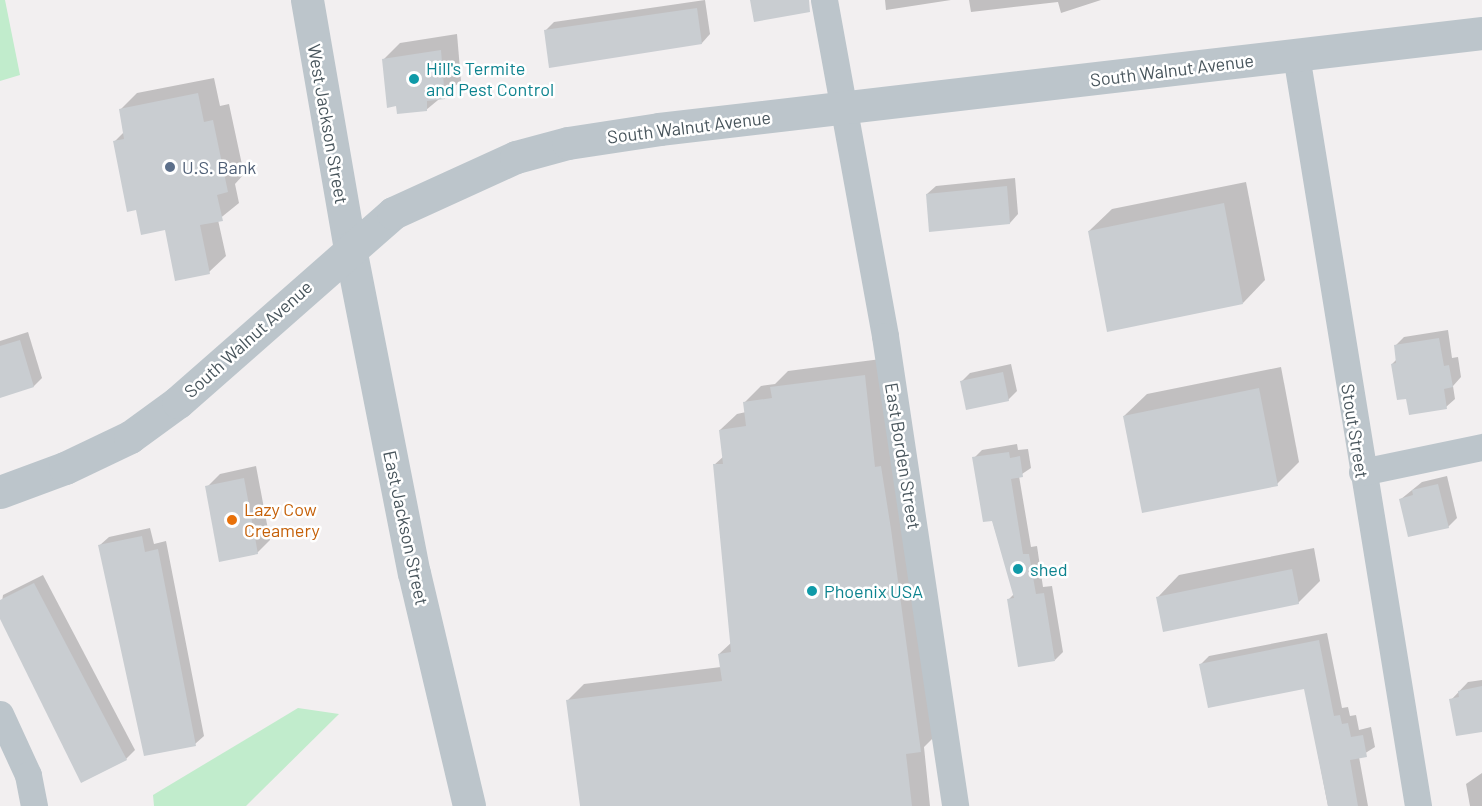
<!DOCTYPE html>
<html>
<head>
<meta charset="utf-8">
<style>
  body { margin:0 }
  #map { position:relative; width:1482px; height:806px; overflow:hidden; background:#f2eff0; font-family:Barlow,sans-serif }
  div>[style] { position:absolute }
  .green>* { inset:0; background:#c1eccc }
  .shadow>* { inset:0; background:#0003 }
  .building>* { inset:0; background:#c9cdd1 }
  .minor>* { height:27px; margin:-13.5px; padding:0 13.5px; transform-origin:13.5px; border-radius:13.5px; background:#bcc5cb }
  .tertiary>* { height:33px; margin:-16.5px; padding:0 16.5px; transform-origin:16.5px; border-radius:16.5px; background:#bcc5cb }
  .dots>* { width:16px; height:16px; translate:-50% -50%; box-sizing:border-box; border:3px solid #fff; border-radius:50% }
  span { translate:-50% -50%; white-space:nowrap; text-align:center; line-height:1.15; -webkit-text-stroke:5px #fff; paint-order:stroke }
  .culture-label { font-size:18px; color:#0d838f }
  .left { translate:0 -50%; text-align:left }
  .street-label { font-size:18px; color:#48555c }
  .service-label { font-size:18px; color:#4e5e75 }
  .food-label { font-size:18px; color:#c56008 }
</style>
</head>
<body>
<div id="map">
  <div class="green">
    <div style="clip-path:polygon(0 0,5px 0,20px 75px,0 81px)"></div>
    <div style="clip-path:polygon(298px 708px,339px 714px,246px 806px,154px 806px,153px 795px)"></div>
  </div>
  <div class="shadow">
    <div style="clip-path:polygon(705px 0,710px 34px,702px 43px,545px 31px,554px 22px)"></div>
    <div style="clip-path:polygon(885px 0,951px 0,886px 10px)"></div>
    <div style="clip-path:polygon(969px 0,1101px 0,1061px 13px,1058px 2px,971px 12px)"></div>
    <div style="clip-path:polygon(457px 34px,461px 81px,426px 110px,383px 60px,400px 43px)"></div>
    <div style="clip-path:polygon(214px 78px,220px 106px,229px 104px,244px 174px,235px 184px,239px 203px,218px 220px,226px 256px,209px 272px,166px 229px,137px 208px,114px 142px,125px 131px,120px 110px,137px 93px)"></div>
    <div style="clip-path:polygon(1015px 178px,1018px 214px,1010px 223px,927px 194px,936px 186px)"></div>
    <div style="clip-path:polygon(1246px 182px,1265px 280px,1243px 303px,1089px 231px,1112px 209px)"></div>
    <div style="clip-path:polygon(1448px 330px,1452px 358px,1458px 357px,1461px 377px,1453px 386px,1455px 399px,1446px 407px,1408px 397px,1392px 364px,1397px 359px,1395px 346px,1404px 337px)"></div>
    <div style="clip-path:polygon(28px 332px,42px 378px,34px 386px,0 396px,0 341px)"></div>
    <div style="clip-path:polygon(881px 359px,937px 734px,924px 747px,930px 806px,581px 806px,568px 700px,584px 684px,721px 667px,719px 654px,732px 642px,714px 465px,724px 456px,720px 430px,737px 414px,746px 412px,745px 402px,761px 386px,775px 384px,788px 371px)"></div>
    <div style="clip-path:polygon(1011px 364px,1017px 391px,1008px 400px,962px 381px,970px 373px)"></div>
    <div style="clip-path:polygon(1281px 367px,1299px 462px,1277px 484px,1124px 416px,1147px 394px)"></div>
    <div style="clip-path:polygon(1017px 444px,1018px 450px,1028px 449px,1031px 468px,1019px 476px,1031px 547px,1037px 546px,1043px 587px,1052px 586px,1063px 652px,1055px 660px,1009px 599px,1014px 594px,974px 458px,982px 450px)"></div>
    <div style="clip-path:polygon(256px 466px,270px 540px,257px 553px,207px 487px,220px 474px)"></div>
    <div style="clip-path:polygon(1447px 476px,1457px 518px,1448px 527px,1401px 499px,1422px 482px)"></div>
    <div style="clip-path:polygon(150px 528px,154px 544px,166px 541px,204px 736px,195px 744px,100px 545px,109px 537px)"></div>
    <div style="clip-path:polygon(1314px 548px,1320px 581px,1298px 603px,1157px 598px,1179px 575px)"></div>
    <div style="clip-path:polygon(43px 575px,135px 750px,126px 759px,0 616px,3px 595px)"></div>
    <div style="clip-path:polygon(1327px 633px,1342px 708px,1348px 707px,1350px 716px,1356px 715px,1359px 730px,1371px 727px,1375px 747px,1359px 757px,1368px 806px,1328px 806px,1305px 687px,1200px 665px,1209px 656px)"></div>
    <div style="clip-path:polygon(1482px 680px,1482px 730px,1451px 700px,1468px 682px)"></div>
    <div style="clip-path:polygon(1482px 773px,1482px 806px,1470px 806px,1466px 784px)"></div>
  </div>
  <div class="building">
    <div style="clip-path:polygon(750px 0,809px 0,810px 12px,754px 22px)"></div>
    <div style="clip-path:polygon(697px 8px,702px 44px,549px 68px,544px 30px)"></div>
    <div style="clip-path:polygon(441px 50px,445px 99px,427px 101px,427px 111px,397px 114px,396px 106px,387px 108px,382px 59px)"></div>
    <div style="clip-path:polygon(198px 93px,204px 122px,213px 120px,228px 192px,217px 195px,223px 221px,200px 225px,210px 274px,175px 281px,165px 230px,141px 235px,136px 210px,127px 212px,113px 141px,124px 139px,119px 109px)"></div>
    <div style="clip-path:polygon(1007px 186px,1010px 224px,929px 232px,926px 194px)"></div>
    <div style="clip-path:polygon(1224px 203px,1243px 304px,1107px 332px,1088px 231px)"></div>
    <div style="clip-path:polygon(1439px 338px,1444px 366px,1449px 365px,1453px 387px,1444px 389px,1447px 409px,1409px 415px,1406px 399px,1397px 400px,1391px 364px,1396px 363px,1394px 345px)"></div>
    <div style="clip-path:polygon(20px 340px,34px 387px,0 398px,0 346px)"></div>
    <div style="clip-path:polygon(1003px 372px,1009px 401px,966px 410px,960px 381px)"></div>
    <div style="clip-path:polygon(865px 375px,875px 467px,881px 466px,891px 529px,921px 752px,906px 754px,912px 806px,580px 806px,566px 700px,722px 681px,718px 654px,731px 652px,713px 464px,723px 464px,719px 430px,746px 426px,743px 402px,772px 398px,770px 387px)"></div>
    <div style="clip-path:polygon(1259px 388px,1278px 486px,1142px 513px,1123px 416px)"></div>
    <div style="clip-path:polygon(1009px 452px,1010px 458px,1020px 456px,1023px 477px,1011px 479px,1023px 554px,1029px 554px,1036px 594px,1044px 593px,1055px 661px,1018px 667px,1007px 599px,1014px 598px,992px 521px,983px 522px,972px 457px)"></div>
    <div style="clip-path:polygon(244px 478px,258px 554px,219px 562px,205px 486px)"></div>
    <div style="clip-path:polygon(1438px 484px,1449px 528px,1408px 537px,1399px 499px,1413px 495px,1412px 490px)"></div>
    <div style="clip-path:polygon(142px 536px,145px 552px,158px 549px,196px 746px,144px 756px,98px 545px)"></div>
    <div style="clip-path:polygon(1292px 569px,1299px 604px,1163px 632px,1156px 597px)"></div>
    <div style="clip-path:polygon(34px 583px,127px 760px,81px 783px,0 619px,0 600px)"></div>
    <div style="clip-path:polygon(1319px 640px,1334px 716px,1340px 715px,1342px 724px,1348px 723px,1351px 737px,1363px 735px,1367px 757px,1350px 760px,1358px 806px,1328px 806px,1304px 689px,1208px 708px,1199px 664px)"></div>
    <div style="clip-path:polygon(1482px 686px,1482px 732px,1456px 736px,1449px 699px,1459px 697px,1458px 691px)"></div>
  </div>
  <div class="minor">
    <div style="left:824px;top:0;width:341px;rotate:79.7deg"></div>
    <div style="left:885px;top:336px;width:475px;rotate:81.5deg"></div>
    <div style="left:1296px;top:55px;width:761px;rotate:80.77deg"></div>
    <div style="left:1362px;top:472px;width:123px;rotate:-11.8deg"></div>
    <div style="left:0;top:714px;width:67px;rotate:65.3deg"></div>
    <div style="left:28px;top:775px;width:32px;rotate:79deg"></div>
  </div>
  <div class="tertiary">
    <div style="left:307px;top:0;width:252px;rotate:80.2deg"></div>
    <div style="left:350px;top:248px;width:331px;rotate:78.9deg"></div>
    <div style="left:414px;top:573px;width:239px;rotate:76.7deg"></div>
    <div style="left:0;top:492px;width:69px;rotate:-20.3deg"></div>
    <div style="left:65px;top:468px;width:72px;rotate:-25.5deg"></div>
    <div style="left:130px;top:437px;width:59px;rotate:-36.1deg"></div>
    <div style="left:178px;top:402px;width:286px;rotate:-41.3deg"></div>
    <div style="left:393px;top:213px;width:135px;rotate:-24.5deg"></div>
    <div style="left:516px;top:157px;width:54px;rotate:-15.1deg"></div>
    <div style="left:568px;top:143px;width:92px;rotate:-8.7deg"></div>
    <div style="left:659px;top:129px;width:829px;rotate:-6.65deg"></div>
  </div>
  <div class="dots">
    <div style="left:414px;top:79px;background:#0f9aa8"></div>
    <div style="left:170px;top:167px;background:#5c6f8a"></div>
    <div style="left:232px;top:520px;background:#e8710a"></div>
    <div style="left:1018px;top:569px;background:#0f9aa8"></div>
    <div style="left:812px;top:591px;background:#0f9aa8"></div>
  </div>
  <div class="culture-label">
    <span class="left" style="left:426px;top:79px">Hill's Termite<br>and Pest Control</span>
    <span class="left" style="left:1030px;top:569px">shed</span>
    <span class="left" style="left:824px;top:591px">Phoenix USA</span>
  </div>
  <div class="street-label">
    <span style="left:1172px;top:70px;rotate:-7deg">South Walnut Avenue</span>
    <span style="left:328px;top:124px;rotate:80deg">West Jackson Street</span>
    <span style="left:689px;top:127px;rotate:-7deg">South Walnut Avenue</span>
    <span style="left:248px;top:339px;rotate:-42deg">South Walnut Avenue</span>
    <span style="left:1355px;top:431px;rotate:81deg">Stout Street</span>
    <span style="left:903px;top:456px;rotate:81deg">East Borden Street</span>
    <span style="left:406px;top:528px;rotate:78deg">East Jackson Street</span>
  </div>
  <div class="service-label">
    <span class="left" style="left:182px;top:167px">U.S. Bank</span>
  </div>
  <div class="food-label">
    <span class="left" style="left:244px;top:520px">Lazy Cow<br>Creamery</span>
  </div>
</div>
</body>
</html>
